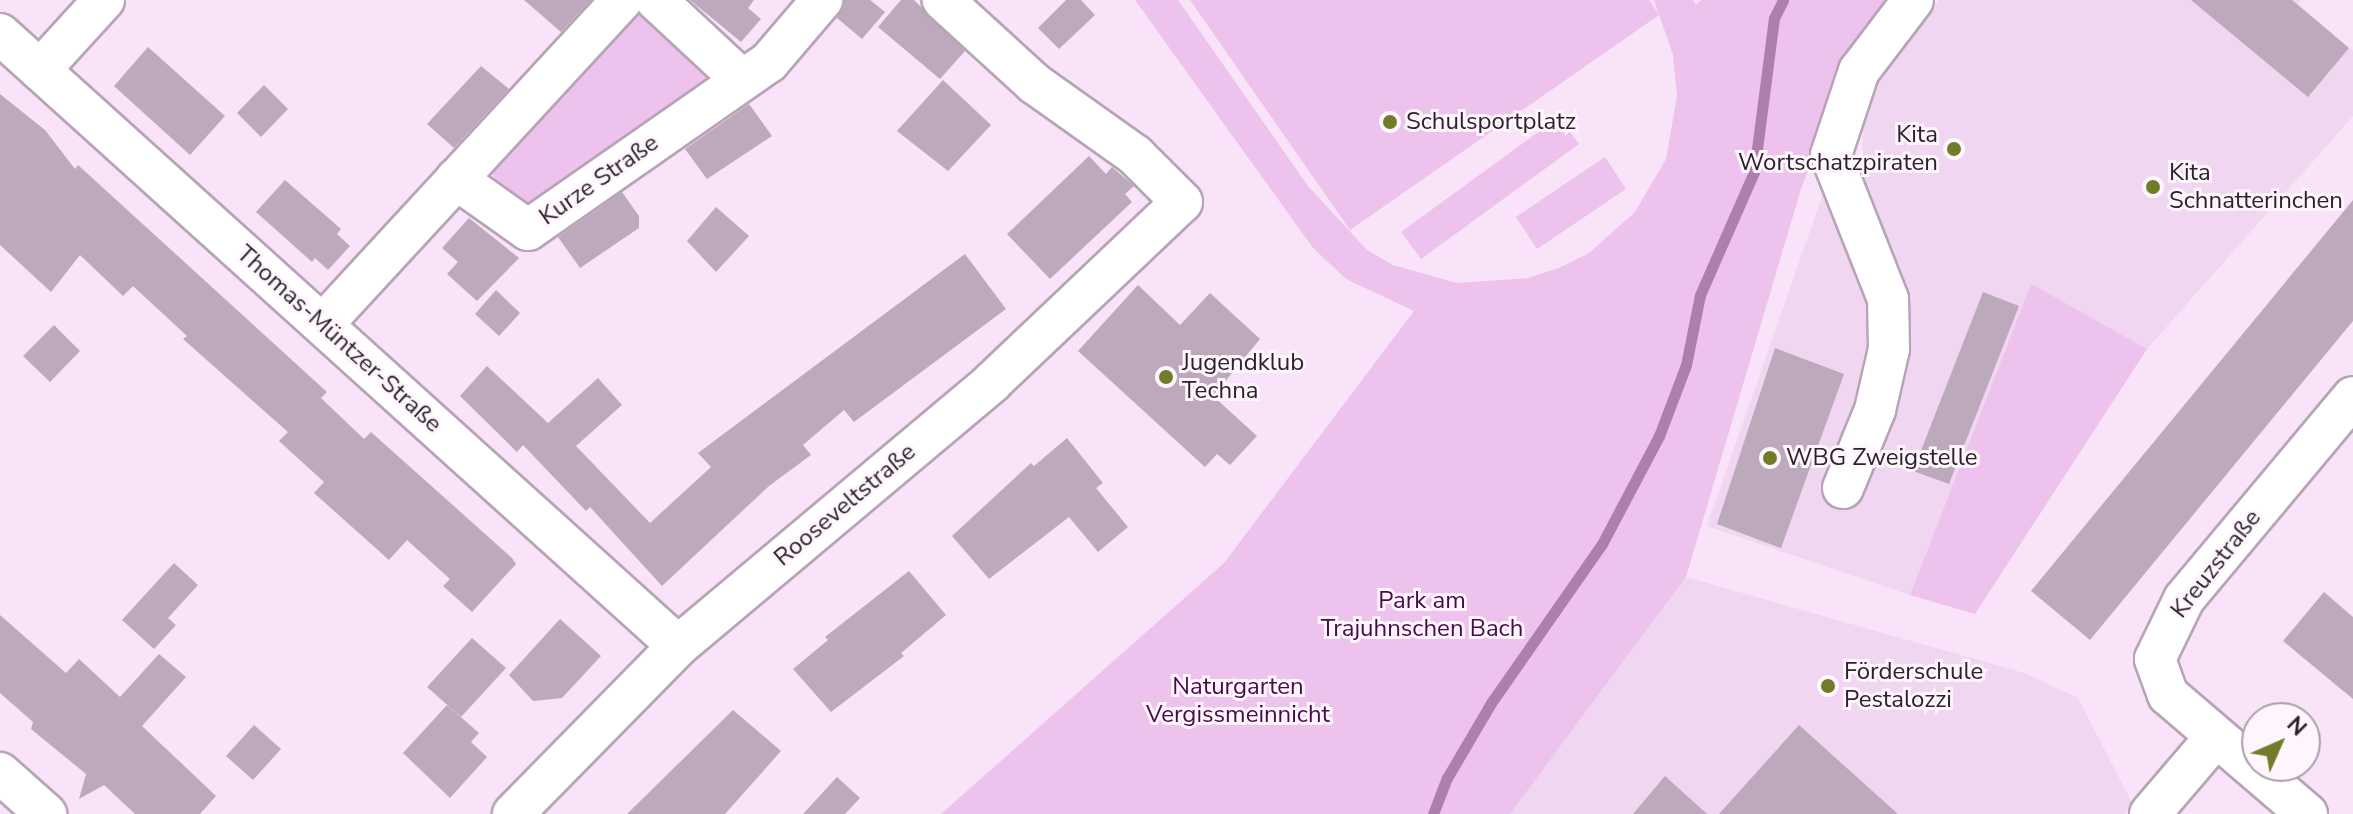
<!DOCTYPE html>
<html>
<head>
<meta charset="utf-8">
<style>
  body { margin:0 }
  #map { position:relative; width:2353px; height:814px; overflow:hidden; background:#f8e3f8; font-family:"Nunito Sans",sans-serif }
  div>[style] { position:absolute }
  .built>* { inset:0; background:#f0d6f0 }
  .green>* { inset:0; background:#edc3ed }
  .stream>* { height:11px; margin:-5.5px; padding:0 5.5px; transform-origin:5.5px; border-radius:5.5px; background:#ae7eaf }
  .building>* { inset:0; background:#bca9bc }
  .roads { filter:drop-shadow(2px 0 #b7a4b7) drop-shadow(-2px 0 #b7a4b7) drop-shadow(0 2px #b7a4b7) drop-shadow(0 -2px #b7a4b7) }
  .minor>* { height:40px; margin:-20px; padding:0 20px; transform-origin:20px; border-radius:20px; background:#fff }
  .dots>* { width:22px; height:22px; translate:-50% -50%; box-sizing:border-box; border:4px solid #fef5fd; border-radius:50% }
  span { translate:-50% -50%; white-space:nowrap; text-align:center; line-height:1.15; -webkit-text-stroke:6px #fef5fd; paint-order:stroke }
  .poi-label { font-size:24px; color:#2b232b }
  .left { translate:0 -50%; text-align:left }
  .right { translate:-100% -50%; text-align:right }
  .street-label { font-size:24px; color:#2b232b }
  .park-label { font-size:24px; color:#470b4a }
  .north { position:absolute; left:2241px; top:702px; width:80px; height:80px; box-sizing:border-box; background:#fef5fd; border:2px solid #aaa1a9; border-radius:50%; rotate:45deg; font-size:22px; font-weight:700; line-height:32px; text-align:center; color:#2b232b }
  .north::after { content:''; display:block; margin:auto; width:28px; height:36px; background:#717c28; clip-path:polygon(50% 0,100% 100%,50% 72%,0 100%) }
</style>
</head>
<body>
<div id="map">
  <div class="built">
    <div style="clip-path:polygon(1939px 0,2301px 0,2298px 4px,2353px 51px,2353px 116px,2147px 349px,2031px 285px,1910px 595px,1707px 526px,1824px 191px,1860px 180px,1864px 117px,1887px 65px)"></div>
    <div style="clip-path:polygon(1686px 577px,2024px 673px,2078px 698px,2133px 805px,2124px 814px,1510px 814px)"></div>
  </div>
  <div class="green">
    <div style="clip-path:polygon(1135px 0,1178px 0,1308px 186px,1367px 250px,1393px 265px,1457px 283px,1528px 278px,1559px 268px,1589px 253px,1635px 212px,1666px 159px,1677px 96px,1673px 55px,1654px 0,1693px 0,1696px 5px,1701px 0,1900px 0,1850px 61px,1801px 189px,1686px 577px,1510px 814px,941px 814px,1224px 563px,1414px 311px,1346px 279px,1313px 248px)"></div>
    <div style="clip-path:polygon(1190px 0,1649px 0,1659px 15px,1350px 230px)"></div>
    <div style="clip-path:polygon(634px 10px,662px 16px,709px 62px,705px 92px,547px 205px,521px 205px,494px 179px,489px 157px)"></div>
    <div style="clip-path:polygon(1559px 117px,1579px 144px,1421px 259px,1401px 232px)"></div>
    <div style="clip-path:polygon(1605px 157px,1626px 189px,1537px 249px,1516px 217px)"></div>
    <div style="clip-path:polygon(2031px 284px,2147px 349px,1975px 614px,1910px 595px)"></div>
  </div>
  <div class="stream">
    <div style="left:1433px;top:814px;width:39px;rotate:-69deg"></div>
    <div style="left:1447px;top:778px;width:87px;rotate:-59.6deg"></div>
    <div style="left:1491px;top:703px;width:194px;rotate:-55.1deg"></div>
    <div style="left:1602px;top:544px;width:122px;rotate:-62.2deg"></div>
    <div style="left:1659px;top:436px;width:76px;rotate:-69.2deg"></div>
    <div style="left:1686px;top:365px;width:71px;rotate:-78.7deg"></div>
    <div style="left:1700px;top:295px;width:134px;rotate:-66.3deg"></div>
    <div style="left:1754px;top:172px;width:155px;rotate:-82.6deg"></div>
    <div style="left:1774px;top:18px;width:20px;rotate:-63deg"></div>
  </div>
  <div class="building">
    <div style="clip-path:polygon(524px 0,591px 0,561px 32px)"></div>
    <div style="clip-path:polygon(690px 0,754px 0,748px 8px,761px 19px,741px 42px)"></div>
    <div style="clip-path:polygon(844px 0,870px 0,885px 12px,862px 39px,837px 18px)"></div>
    <div style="clip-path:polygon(901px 0,914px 0,965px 51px,940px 79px,878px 27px)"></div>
    <div style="clip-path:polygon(1066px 0,1081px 0,1095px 15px,1059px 49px,1038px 28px)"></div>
    <div style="clip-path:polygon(2191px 0,2292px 0,2349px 48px,2308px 97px)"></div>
    <div style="clip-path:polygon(148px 47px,225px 116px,190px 155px,114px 86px)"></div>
    <div style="clip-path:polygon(481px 66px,509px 89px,454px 148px,427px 124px)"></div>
    <div style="clip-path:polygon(943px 80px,991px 125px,948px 171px,897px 131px)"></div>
    <div style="clip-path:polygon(264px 85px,288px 109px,261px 137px,237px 113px)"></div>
    <div style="clip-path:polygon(0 94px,45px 130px,75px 169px,78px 165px,327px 392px,321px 398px,364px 439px,371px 432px,512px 558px,516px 564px,472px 612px,443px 586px,450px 579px,407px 540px,389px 560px,314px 493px,324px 482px,279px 441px,288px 432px,183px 339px,187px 336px,133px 286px,123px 296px,80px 255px,51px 292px,0 245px)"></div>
    <div style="clip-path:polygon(749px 104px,772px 136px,707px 179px,685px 149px)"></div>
    <div style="clip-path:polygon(1089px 156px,1106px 174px,1112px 167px,1134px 186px,1125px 194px,1132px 202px,1050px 279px,1007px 234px)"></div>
    <div style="clip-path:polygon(285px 180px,341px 229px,337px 234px,350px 246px,328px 270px,315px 258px,312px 262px,256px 212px)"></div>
    <div style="clip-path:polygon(622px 192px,639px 216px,639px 228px,580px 268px,558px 237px)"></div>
    <div style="clip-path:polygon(2353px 200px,2353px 321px,2090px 640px,2031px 591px)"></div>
    <div style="clip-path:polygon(716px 207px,749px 236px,716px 272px,687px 241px)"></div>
    <div style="clip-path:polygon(469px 218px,519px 258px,477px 301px,447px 274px,458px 262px,442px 248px)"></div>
    <div style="clip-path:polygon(965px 254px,1006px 309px,854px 422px,844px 410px,803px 445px,811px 455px,769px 486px,662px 586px,590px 507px,586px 511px,523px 445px,517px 452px,460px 396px,487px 366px,548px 423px,598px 378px,622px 405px,576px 446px,650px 523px,711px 467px,698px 453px)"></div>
    <div style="clip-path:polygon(1138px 285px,1180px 325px,1210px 293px,1260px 339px,1213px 396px,1257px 436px,1230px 465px,1217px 454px,1205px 467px,1078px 351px)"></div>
    <div style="clip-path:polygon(496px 290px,520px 313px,499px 336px,475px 314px)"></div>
    <div style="clip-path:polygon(1983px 292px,2019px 306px,1949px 484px,1913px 471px)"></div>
    <div style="clip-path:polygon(54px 325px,80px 351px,50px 382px,23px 356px)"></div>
    <div style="clip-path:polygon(1775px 348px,1844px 374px,1781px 548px,1717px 524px)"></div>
    <div style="clip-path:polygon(1067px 438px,1103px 483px,1096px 488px,1128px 527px,1098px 552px,1069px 517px,989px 579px,952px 536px,1031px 463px,1034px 466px)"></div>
    <div style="clip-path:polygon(174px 563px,198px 585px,168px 618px,176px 625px,154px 649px,122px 620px)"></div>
    <div style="clip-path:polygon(909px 571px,946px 615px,901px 653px,904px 656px,831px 712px,793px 669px,828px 640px,825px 637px)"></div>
    <div style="clip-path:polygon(2324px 592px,2353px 617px,2353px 699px,2283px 641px)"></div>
    <div style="clip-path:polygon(0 615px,66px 673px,79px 659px,120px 697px,159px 654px,186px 677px,142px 726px,216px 796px,200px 814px,135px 814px,104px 785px,79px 799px,86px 774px,31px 729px,33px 722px,0 693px)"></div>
    <div style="clip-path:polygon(560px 619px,601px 656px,562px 698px,533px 701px,509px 675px)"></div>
    <div style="clip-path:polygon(472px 638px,506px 668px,461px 717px,427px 687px)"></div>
    <div style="clip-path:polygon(447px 705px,479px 733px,471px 742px,487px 757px,450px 798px,403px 753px)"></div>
    <div style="clip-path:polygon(733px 710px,781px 751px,725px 814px,627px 814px)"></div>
    <div style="clip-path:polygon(254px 725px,281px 749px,253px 780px,226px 756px)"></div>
    <div style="clip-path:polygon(1799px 725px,1898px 814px,1719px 814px)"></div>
    <div style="clip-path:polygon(1665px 776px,1707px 814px,1633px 814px)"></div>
    <div style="clip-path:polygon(837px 777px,860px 798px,845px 814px,803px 814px)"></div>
  </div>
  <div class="roads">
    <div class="minor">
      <div style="left:656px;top:0;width:116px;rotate:42.9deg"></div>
      <div style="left:0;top:34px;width:913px;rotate:42.07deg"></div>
      <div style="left:40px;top:70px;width:95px;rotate:-47.6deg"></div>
      <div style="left:456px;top:179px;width:88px;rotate:35.3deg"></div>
      <div style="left:528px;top:230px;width:294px;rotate:-34.9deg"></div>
      <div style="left:769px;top:62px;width:82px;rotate:-49.5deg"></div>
      <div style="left:323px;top:324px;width:441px;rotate:-47.3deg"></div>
      <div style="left:1843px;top:488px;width:84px;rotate:-67.7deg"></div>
      <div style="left:1875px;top:410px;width:63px;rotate:-77.1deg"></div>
      <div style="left:1889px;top:349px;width:50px;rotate:-91.1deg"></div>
      <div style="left:1888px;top:299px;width:155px;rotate:-111.6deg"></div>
      <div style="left:1831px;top:155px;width:89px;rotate:-71.6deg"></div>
      <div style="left:1859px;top:71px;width:89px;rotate:-52.7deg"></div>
      <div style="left:0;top:773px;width:62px;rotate:41.7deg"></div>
      <div style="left:513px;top:814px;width:235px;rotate:-45.5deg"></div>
      <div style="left:678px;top:646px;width:409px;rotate:-40deg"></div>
      <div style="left:991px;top:383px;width:263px;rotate:-43.5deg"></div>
      <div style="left:1182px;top:202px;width:66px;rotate:-135deg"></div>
      <div style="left:1135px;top:155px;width:123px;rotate:-144.6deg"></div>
      <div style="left:1035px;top:84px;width:125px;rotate:-137.6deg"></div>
      <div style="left:2150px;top:814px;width:100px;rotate:-49.5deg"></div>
      <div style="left:2307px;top:814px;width:183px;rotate:-139.4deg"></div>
      <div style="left:2168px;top:695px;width:38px;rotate:-110deg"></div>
      <div style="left:2155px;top:659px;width:67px;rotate:-64.2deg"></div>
      <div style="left:2184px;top:599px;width:263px;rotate:-50.1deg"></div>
    </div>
  </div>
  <div class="dots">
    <div style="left:1390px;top:122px;background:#717c28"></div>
    <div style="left:1954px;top:149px;background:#717c28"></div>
    <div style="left:2153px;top:187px;background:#717c28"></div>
    <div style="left:1166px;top:377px;background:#717c28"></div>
    <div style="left:1770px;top:458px;background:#717c28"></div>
    <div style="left:1828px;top:686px;background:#717c28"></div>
  </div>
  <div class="poi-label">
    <span class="left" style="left:1406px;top:122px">Schulsportplatz</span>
    <span class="right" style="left:1938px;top:149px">Kita<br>Wortschatzpiraten</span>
    <span class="left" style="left:2169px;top:187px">Kita<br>Schnatterinchen</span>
    <span class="left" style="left:1182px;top:377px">Jugendklub<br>Techna</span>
    <span class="left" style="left:1786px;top:458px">WBG Zweigstelle</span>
    <span class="left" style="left:1844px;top:686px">Förderschule<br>Pestalozzi</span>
  </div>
  <div class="street-label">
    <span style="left:599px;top:180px;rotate:-35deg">Kurze Straße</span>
    <span style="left:339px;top:339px;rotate:42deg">Thomas-Müntzer-Straße</span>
    <span style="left:845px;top:505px;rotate:-40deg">Rooseveltstraße</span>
    <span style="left:2216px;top:564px;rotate:-52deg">Kreuzstraße</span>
  </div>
  <div class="park-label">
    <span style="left:1422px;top:615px">Park am<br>Trajuhnschen Bach</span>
    <span style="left:1238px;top:701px">Naturgarten<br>Vergissmeinnicht</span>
  </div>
  <div class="north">N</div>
</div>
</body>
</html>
